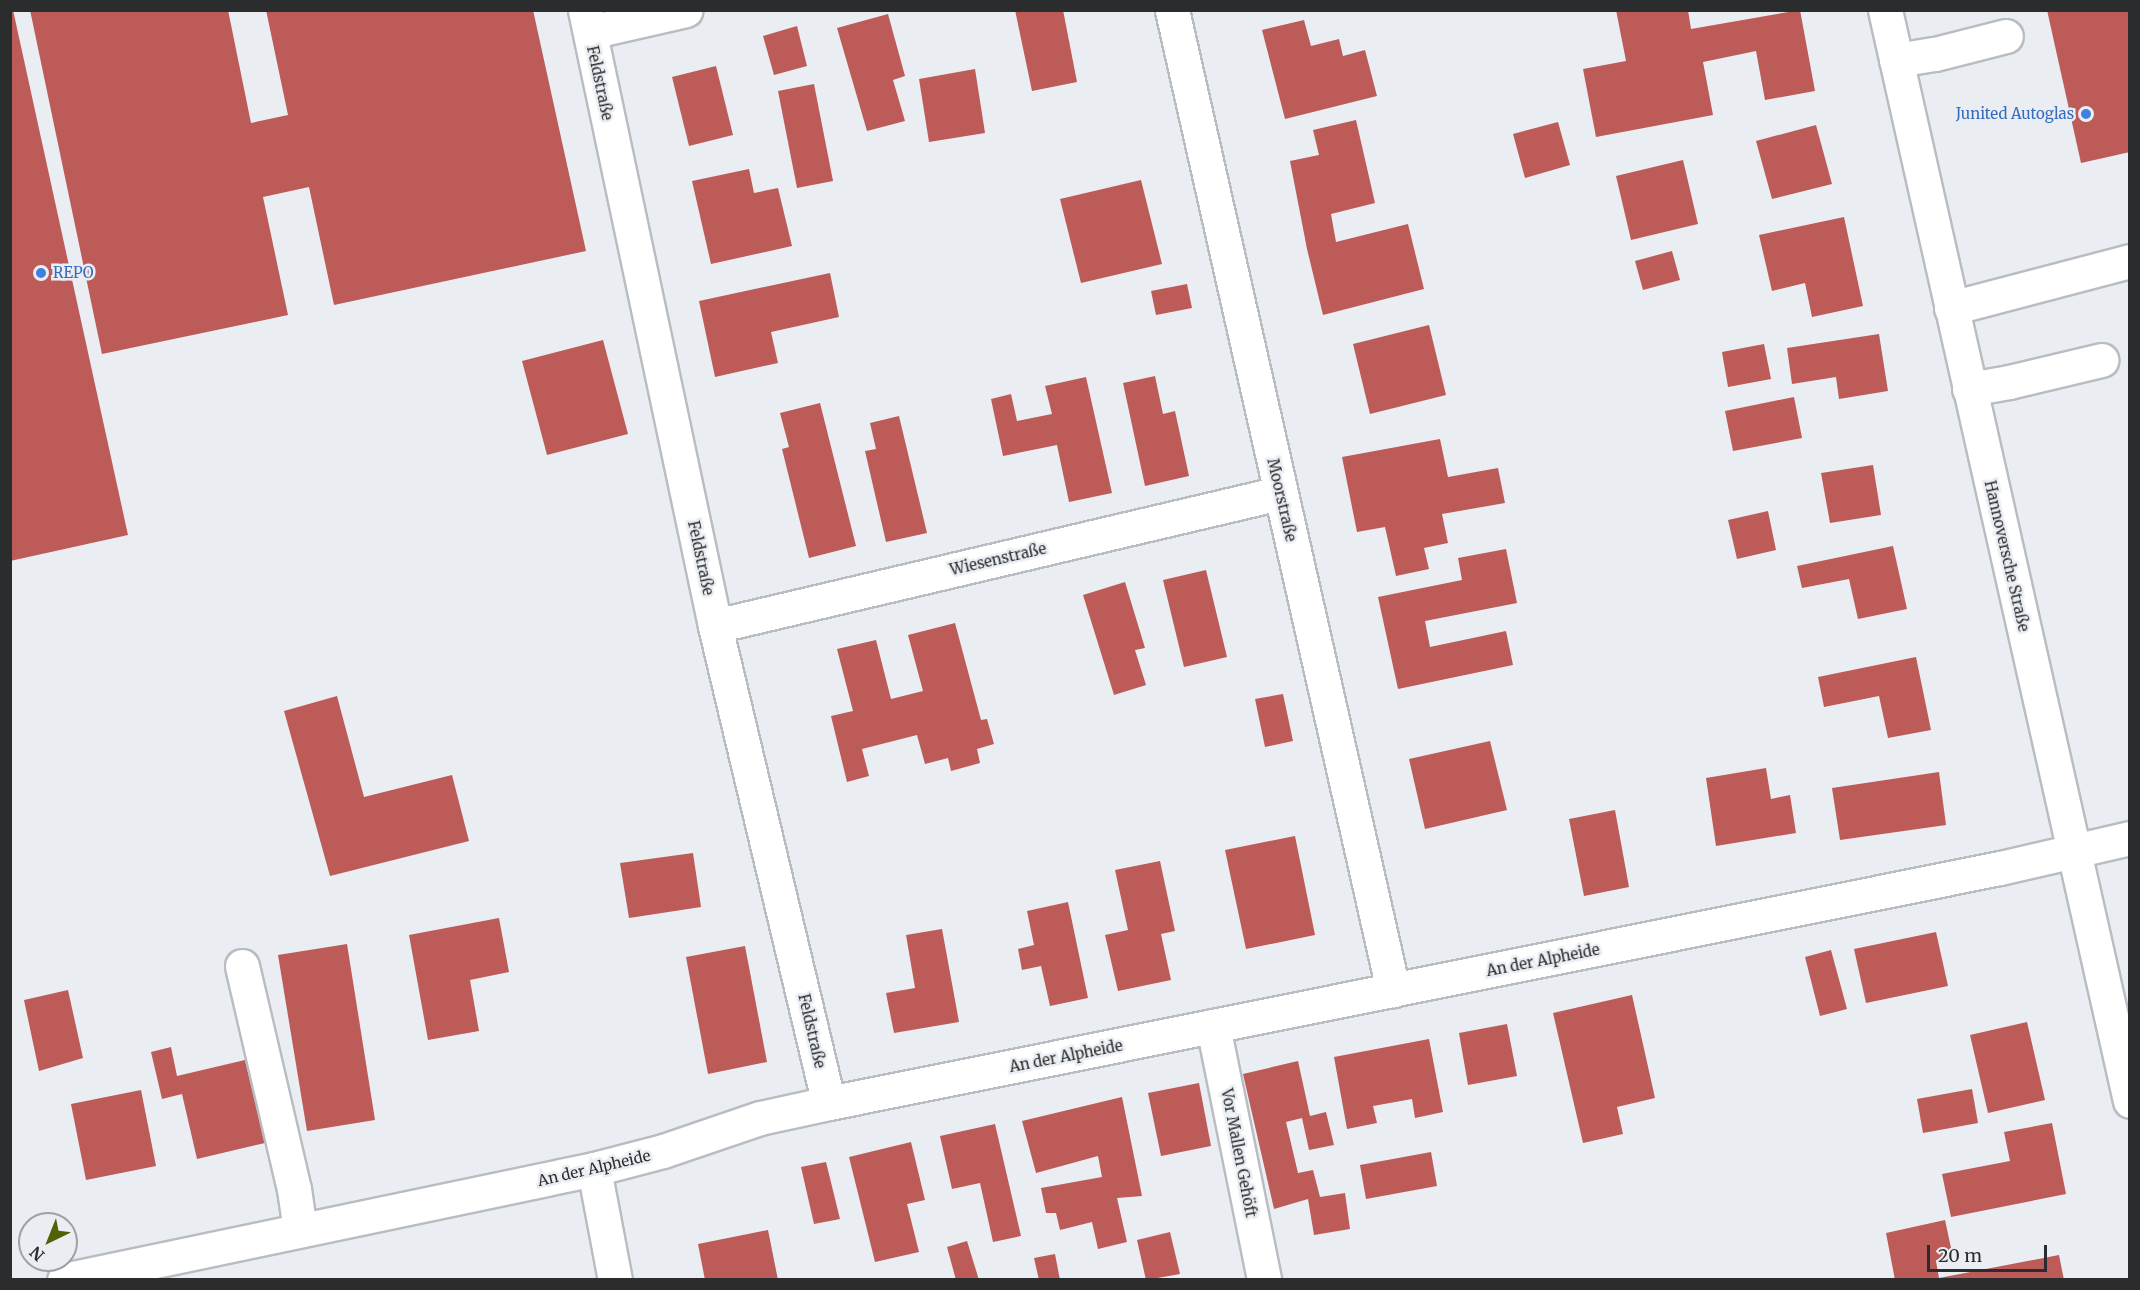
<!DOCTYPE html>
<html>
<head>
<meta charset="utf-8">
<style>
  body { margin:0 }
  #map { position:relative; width:2140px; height:1290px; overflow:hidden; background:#eaeef3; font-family:Merriweather,serif }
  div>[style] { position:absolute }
  .building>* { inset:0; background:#bc5b58 }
  .roads { filter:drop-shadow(2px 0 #b9bdc2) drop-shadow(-2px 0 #b9bdc2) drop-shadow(0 2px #b9bdc2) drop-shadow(0 -2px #b9bdc2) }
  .minor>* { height:33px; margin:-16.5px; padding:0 16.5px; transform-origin:16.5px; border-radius:16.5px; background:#fff }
  .dots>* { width:16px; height:16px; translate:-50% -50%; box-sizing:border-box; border:3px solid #eaeef3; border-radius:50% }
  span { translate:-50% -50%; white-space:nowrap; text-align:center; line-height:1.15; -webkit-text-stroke:5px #eaeef3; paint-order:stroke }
  .street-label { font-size:15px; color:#2b2c2e }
  .shop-label { font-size:15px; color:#366cbe }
  .right { translate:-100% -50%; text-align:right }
  .left { translate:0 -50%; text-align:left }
  .frame { position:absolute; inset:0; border:12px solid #2b2c2e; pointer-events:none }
  .north { position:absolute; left:18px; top:1212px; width:60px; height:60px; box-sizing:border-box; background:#eaeef3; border:2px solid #9ea0a4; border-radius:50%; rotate:223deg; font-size:16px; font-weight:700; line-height:24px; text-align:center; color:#2b2c2e }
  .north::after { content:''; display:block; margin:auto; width:21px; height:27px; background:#516104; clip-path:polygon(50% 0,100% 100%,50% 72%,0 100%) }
  .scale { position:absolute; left:1927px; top:1245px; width:120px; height:27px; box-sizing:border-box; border:3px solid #2b2c2e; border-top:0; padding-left:8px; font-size:18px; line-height:21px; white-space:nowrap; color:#2b2c2e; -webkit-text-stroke:4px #eaeef3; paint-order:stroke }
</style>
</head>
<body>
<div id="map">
  <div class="building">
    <div style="clip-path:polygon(10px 10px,13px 10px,128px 535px,10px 561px)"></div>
    <div style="clip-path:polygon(30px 10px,228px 10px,251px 123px,288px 115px,266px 10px,533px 10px,586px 251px,334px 305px,309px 187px,263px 197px,288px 315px,102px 354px)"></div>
    <div style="clip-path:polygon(1015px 10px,1063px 10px,1077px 82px,1032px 91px)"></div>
    <div style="clip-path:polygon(1616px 10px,1688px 10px,1691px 29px,1800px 10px,1815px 91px,1765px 100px,1756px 51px,1703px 62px,1713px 115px,1596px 137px,1583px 69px,1626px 61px)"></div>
    <div style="clip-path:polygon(2047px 10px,2130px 10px,2130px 152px,2081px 163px)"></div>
    <div style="clip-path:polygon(888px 14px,905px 76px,893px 80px,905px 121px,867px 131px,837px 28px)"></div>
    <div style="clip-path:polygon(1304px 20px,1311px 46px,1339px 39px,1343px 56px,1365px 50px,1377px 96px,1285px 119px,1262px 30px)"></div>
    <div style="clip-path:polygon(797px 26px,807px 66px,774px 75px,763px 36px)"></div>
    <div style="clip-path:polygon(716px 66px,733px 135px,689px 146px,672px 77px)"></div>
    <div style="clip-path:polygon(975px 69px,985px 133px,929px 142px,919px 79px)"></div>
    <div style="clip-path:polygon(814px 84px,833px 181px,797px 188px,778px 91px)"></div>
    <div style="clip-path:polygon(1356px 120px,1375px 203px,1331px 214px,1336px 242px,1408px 224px,1424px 289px,1323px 315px,1307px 249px,1290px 161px,1319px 155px,1313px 130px)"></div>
    <div style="clip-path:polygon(1558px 122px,1570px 165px,1525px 178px,1513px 134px)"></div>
    <div style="clip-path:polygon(1816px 125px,1832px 184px,1772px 199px,1756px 141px)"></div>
    <div style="clip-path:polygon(1683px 160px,1698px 224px,1631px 240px,1616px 176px)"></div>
    <div style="clip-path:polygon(749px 169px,754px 193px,778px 188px,792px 246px,711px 264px,692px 181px)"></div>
    <div style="clip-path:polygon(1141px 180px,1162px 264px,1081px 283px,1060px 199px)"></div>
    <div style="clip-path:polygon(1844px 217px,1863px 306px,1812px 317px,1805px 283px,1772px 291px,1759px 235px)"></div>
    <div style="clip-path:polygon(1672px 251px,1680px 280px,1643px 290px,1635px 261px)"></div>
    <div style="clip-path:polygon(830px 273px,839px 317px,771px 332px,778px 363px,715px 377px,699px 301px)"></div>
    <div style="clip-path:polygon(1187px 284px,1192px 308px,1156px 315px,1151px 291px)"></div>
    <div style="clip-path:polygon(1429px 325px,1446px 395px,1370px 414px,1353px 344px)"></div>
    <div style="clip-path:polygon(1879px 334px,1888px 391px,1839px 399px,1836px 377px,1792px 384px,1787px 348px)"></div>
    <div style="clip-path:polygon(603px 340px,628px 434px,547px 455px,522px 361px)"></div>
    <div style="clip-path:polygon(1764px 344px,1771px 379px,1728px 387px,1722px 352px)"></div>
    <div style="clip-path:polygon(1155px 376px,1163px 414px,1175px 411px,1189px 476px,1145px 486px,1123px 383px)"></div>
    <div style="clip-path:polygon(1086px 377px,1112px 493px,1069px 502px,1057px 445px,1003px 456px,991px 399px,1011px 394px,1017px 421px,1052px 414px,1045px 386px)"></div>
    <div style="clip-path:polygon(1794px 397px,1802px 438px,1733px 451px,1725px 411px)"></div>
    <div style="clip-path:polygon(820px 403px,856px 546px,809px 558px,782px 449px,789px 447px,780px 413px)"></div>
    <div style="clip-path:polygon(899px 416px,927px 533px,886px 542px,865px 451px,876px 449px,870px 423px)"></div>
    <div style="clip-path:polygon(1440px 439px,1448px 477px,1498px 468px,1505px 503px,1442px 514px,1448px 543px,1424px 548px,1429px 569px,1396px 576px,1385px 527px,1357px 532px,1342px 457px)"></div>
    <div style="clip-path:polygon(1873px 465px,1881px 515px,1830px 523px,1821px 473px)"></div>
    <div style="clip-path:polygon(1768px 511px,1776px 550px,1737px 559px,1728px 520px)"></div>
    <div style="clip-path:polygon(1893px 546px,1907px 609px,1858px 619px,1849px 579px,1802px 588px,1797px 566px)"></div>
    <div style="clip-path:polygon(1506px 549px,1517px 603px,1425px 621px,1430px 647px,1506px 631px,1513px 665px,1398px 689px,1378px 597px,1462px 580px,1458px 558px)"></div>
    <div style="clip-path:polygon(1206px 570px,1227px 657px,1184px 667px,1163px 580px)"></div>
    <div style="clip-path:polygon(1125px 582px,1145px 648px,1135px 650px,1146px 685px,1114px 695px,1083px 595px)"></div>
    <div style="clip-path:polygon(955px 623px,981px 720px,987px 719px,994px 744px,977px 749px,980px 763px,951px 771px,948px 758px,925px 764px,917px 735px,862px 749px,869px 776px,847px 782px,831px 716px,853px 711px,837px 649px,876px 640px,891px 699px,923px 691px,908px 635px)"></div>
    <div style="clip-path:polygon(1916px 657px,1931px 730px,1888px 738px,1879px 696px,1824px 707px,1818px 677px)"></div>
    <div style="clip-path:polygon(1283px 694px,1293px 741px,1265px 747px,1255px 699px)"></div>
    <div style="clip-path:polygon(337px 696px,364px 797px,452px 775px,469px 841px,330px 876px,284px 711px)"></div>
    <div style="clip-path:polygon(1490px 741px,1507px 810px,1425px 829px,1409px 759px)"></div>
    <div style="clip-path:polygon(1766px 768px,1771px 799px,1790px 795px,1796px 833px,1716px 846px,1706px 778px)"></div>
    <div style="clip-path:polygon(1939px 772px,1946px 825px,1840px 840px,1832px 788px)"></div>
    <div style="clip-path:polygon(1615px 810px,1629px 887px,1584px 896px,1569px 819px)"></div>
    <div style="clip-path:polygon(1295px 836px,1315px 935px,1246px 949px,1225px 850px)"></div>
    <div style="clip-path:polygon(693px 853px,701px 907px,629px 918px,620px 863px)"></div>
    <div style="clip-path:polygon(1160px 861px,1175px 931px,1161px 934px,1171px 980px,1118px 991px,1105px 935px,1128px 930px,1115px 870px)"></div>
    <div style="clip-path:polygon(1068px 902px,1088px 998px,1050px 1006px,1041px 966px,1022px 970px,1018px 949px,1034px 945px,1027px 911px)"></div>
    <div style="clip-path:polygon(499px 918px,509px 972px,470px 980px,479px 1031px,428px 1040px,409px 935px)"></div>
    <div style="clip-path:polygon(942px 929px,959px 1022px,894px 1033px,886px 993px,915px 988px,906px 935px)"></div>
    <div style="clip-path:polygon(1936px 932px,1948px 986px,1866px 1003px,1854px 949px)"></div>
    <div style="clip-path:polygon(347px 944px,375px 1120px,307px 1131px,278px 955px)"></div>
    <div style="clip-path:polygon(745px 946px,767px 1062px,708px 1074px,686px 957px)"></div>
    <div style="clip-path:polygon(1831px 950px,1847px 1009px,1820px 1016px,1805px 957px)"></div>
    <div style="clip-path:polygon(68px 990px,83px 1058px,39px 1071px,24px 1000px)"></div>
    <div style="clip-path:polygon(1632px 995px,1655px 1098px,1617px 1107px,1623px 1134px,1583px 1143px,1553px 1013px)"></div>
    <div style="clip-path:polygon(2027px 1022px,2045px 1100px,1988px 1113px,1970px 1035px)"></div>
    <div style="clip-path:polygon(1507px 1024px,1517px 1076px,1468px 1085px,1459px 1033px)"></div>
    <div style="clip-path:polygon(1429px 1039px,1443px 1112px,1415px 1118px,1412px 1099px,1373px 1106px,1377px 1123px,1347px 1129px,1334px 1057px)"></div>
    <div style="clip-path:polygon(171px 1047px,177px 1076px,245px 1060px,265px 1143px,197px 1159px,182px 1094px,162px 1099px,151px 1052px)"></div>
    <div style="clip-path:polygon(1298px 1061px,1310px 1116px,1326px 1112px,1334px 1145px,1309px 1150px,1302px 1118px,1286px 1122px,1298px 1173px,1313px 1170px,1320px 1197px,1345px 1193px,1350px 1229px,1314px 1235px,1308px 1199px,1274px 1209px,1243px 1074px)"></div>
    <div style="clip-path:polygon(1199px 1083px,1211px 1146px,1161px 1156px,1148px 1093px)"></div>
    <div style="clip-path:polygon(1972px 1089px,1978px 1123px,1923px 1133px,1917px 1099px)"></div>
    <div style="clip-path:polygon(141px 1090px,156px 1166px,86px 1180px,71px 1104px)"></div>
    <div style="clip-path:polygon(1122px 1097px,1142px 1196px,1117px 1198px,1127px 1242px,1098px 1249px,1092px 1222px,1060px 1230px,1056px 1213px,1046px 1213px,1041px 1188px,1102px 1177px,1098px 1156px,1036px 1173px,1022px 1121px)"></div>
    <div style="clip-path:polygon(2052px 1123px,2066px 1194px,1951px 1217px,1942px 1174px,2010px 1161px,2004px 1132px)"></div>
    <div style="clip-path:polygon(995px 1124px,1021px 1236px,993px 1242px,980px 1183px,952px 1189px,940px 1136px)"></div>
    <div style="clip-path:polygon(911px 1142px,925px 1200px,907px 1204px,919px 1252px,875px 1262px,849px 1157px)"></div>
    <div style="clip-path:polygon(1431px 1152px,1437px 1186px,1366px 1199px,1360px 1165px)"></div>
    <div style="clip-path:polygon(826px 1162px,840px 1219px,814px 1224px,801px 1167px)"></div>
    <div style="clip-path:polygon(1945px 1220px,1953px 1257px,1936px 1261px,1939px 1278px,2059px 1255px,2064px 1280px,1895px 1280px,1886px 1233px)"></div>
    <div style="clip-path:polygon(768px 1230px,778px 1280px,705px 1280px,698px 1244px)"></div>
    <div style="clip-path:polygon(1170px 1232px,1180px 1274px,1146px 1280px,1137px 1240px)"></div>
    <div style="clip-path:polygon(967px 1241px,979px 1280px,956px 1280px,947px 1247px)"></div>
    <div style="clip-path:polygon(1055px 1254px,1060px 1280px,1039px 1280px,1034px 1258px)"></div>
  </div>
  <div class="roads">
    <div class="minor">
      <div style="left:585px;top:10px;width:630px;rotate:78.08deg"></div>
      <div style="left:715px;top:626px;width:490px;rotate:76.6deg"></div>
      <div style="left:1172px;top:10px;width:1005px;rotate:77.29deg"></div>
      <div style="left:1885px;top:10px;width:1118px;rotate:77.34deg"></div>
      <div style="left:590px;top:32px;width:98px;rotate:-12.9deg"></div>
      <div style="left:1896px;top:60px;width:39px;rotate:-9deg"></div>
      <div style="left:1935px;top:54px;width:73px;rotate:-14.2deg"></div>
      <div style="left:1951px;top:308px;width:185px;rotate:-14.7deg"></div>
      <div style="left:1969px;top:389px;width:41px;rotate:-9.9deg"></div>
      <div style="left:2009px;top:382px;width:95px;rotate:-13.4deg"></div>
      <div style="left:715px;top:626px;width:580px;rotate:-13.25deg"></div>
      <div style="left:242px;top:966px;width:229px;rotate:76.9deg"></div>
      <div style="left:294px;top:1189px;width:41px;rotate:81.7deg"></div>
      <div style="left:1213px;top:1026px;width:259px;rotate:78.6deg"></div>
      <div style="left:594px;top:1169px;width:113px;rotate:79.3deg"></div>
      <div style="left:64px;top:1280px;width:541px;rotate:-11.83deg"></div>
      <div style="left:594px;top:1169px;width:71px;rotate:-14.6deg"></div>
      <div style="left:663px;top:1151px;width:102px;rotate:-18.8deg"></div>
      <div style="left:760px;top:1118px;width:71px;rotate:-12.3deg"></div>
      <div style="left:829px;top:1103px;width:1194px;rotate:-11.35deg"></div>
      <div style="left:2000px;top:868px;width:133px;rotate:-13deg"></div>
    </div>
  </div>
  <div class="dots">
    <div style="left:2086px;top:114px;background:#3f7fe0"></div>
    <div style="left:41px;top:273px;background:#3f7fe0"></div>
  </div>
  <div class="street-label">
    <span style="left:600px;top:83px;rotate:78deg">Feldstraße</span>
    <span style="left:1282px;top:500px;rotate:77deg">Moorstraße</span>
    <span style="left:2007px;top:556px;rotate:77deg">Hannoversche Straße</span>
    <span style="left:701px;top:558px;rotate:78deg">Feldstraße</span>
    <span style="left:998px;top:559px;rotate:-13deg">Wiesenstraße</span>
    <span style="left:1543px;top:960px;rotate:-11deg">An der Alpheide</span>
    <span style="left:812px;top:1031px;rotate:77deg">Feldstraße</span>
    <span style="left:1066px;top:1056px;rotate:-11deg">An der Alpheide</span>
    <span style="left:1239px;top:1153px;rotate:79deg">Vor Mallen Gehöft</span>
    <span style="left:594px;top:1168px;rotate:-13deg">An der Alpheide</span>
  </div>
  <div class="shop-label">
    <span class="right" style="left:2074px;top:114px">Junited Autoglas</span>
    <span class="left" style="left:53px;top:273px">REPO</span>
  </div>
  <div class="frame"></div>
  <div class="north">N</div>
  <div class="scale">20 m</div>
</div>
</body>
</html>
